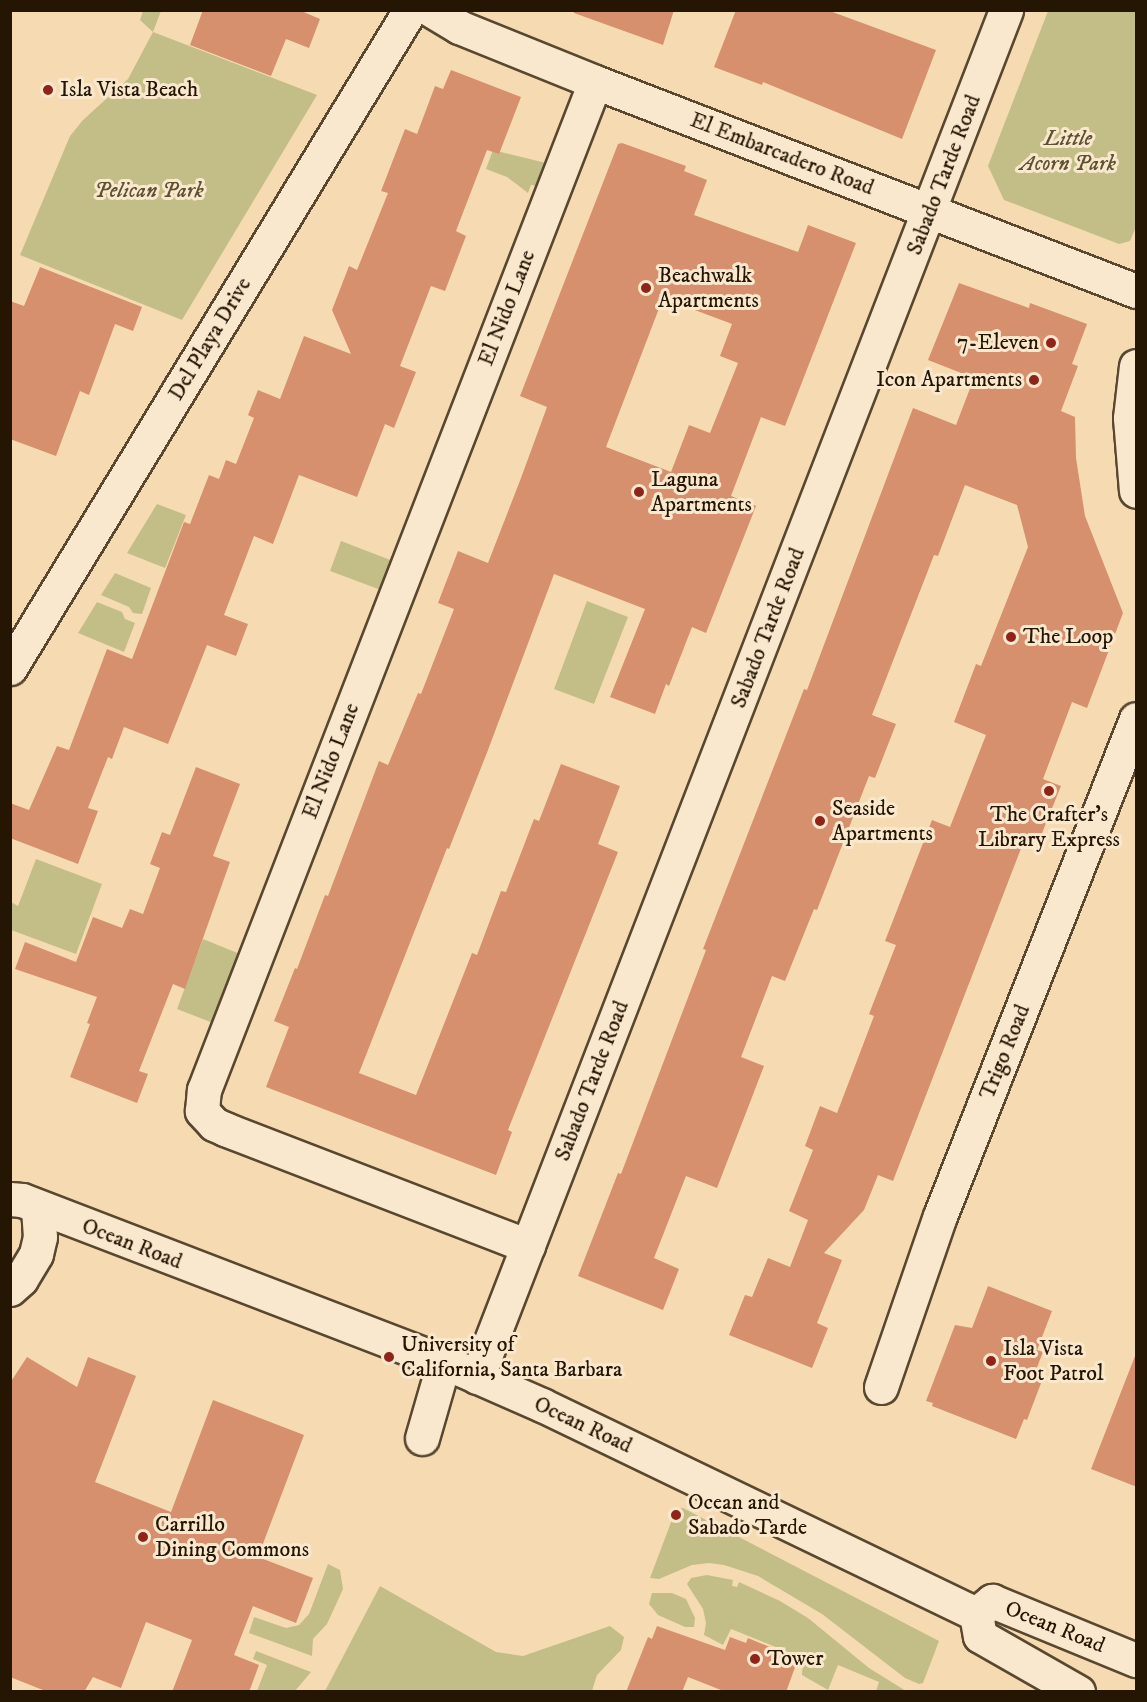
<!DOCTYPE html>
<html>
<head>
<meta charset="utf-8">
<style>
  body { margin:0 }
  #map { position:relative; width:1147px; height:1702px; overflow:hidden; background:#f6dbb2; font-family:"IM FELL DW Pica",serif }
  div>[style] { position:absolute }
  .green>* { inset:0; background:#c3be87 }
  .building>* { inset:0; background:#d6906e }
  .roads { filter:drop-shadow(2px 0 #594730) drop-shadow(-2px 0 #594730) drop-shadow(0 2px #594730) drop-shadow(0 -2px #594730) }
  .minor>* { height:33px; margin:-16.5px; padding:0 16.5px; transform-origin:16.5px; border-radius:16.5px; background:#f9e8cd }
  .dots>* { width:16px; height:16px; translate:-50% -50%; box-sizing:border-box; border:3px solid #f9e8cd; border-radius:50% }
  span { translate:-50% -50%; white-space:nowrap; text-align:center; line-height:1.15; -webkit-text-stroke:6px #f9e8cd; paint-order:stroke }
  .poi-label { font-size:22px; color:#251604 }
  .left { translate:0 -50%; text-align:left }
  .right { translate:-100% -50%; text-align:right }
  .park-label { font-size:22px; color:#5c5132; font-style:italic }
  .street-label { font-size:22px; color:#251604 }
  .frame { position:absolute; inset:0; border:12px solid #251604; pointer-events:none }
</style>
</head>
<body>
<div id="map">
  <div class="green">
    <div style="clip-path:polygon(143px 11px,161px 11px,153px 32px,317px 95px,182px 320px,20px 255px,70px 136px,83px 120px,128px 79px,153px 32px,140px 20px)"></div>
    <div style="clip-path:polygon(1048px 11px,1136px 11px,1136px 227px,1130px 241px,1119px 244px,1004px 200px,988px 166px)"></div>
    <div style="clip-path:polygon(493px 150px,546px 163px,537px 186px,531px 185px,528px 193px,507px 177px,486px 169px)"></div>
    <div style="clip-path:polygon(157px 504px,186px 515px,165px 568px,127px 553px)"></div>
    <div style="clip-path:polygon(341px 541px,393px 561px,381px 590px,330px 571px)"></div>
    <div style="clip-path:polygon(115px 573px,151px 588px,142px 614px,133px 613px,129px 607px,101px 595px)"></div>
    <div style="clip-path:polygon(587px 601px,628px 617px,594px 704px,554px 689px)"></div>
    <div style="clip-path:polygon(97px 602px,122px 612px,125px 619px,135px 623px,124px 652px,78px 633px)"></div>
    <div style="clip-path:polygon(36px 859px,102px 884px,76px 954px,11px 930px,11px 902px,18px 906px)"></div>
    <div style="clip-path:polygon(203px 939px,240px 954px,213px 1023px,177px 1009px)"></div>
    <div style="clip-path:polygon(683px 1508px,939px 1641px,923px 1683px,919px 1684px,905px 1678px,822px 1614px,758px 1576px,724px 1565px,709px 1563px,692px 1565px,659px 1579px,650px 1578px,676px 1509px)"></div>
    <div style="clip-path:polygon(328px 1564px,340px 1570px,343px 1589px,327px 1624px,313px 1639px,312px 1656px,249px 1633px,254px 1617px,286px 1628px,299px 1625px,309px 1614px)"></div>
    <div style="clip-path:polygon(707px 1575px,733px 1580px,732px 1586px,737px 1587px,739px 1582px,780px 1601px,808px 1618px,869px 1668px,906px 1691px,876px 1691px,879px 1682px,838px 1665px,828px 1690px,802px 1675px,803px 1658px,731px 1629px,723px 1645px,704px 1635px,706px 1623px,703px 1609px,687px 1584px,691px 1578px)"></div>
    <div style="clip-path:polygon(380px 1586px,496px 1652px,523px 1656px,610px 1626px,624px 1637px,621px 1650px,597px 1675px,592px 1691px,325px 1691px)"></div>
    <div style="clip-path:polygon(652px 1593px,672px 1593px,686px 1599px,695px 1618px,694px 1627px,685px 1627px,658px 1615px,649px 1604px)"></div>
    <div style="clip-path:polygon(256px 1651px,311px 1672px,295px 1691px,257px 1691px,267px 1665px,253px 1659px)"></div>
  </div>
  <div class="building">
    <div style="clip-path:polygon(203px 10px,299px 10px,320px 19px,309px 48px,286px 39px,271px 76px,190px 45px)"></div>
    <div style="clip-path:polygon(574px 10px,674px 10px,663px 45px,574px 13px)"></div>
    <div style="clip-path:polygon(736px 10px,827px 10px,936px 50px,902px 139px,763px 82px,762px 85px,714px 67px)"></div>
    <div style="clip-path:polygon(451px 70px,521px 97px,499px 154px,487px 150px,456px 231px,466px 236px,445px 291px,431px 286px,400px 366px,416px 372px,394px 428px,385px 424px,357px 497px,299px 475px,273px 544px,254px 536px,224px 615px,248px 624px,236px 656px,207px 645px,168px 744px,124px 727px,112px 759px,108px 757px,88px 808px,98px 811px,78px 864px,10px 838px,10px 803px,29px 810px,57px 746px,69px 750px,107px 649px,132px 659px,184px 522px,190px 524px,209px 475px,219px 479px,226px 460px,236px 464px,254px 418px,248px 415px,258px 390px,280px 399px,304px 336px,351px 354px,332px 310px,349px 266px,357px 270px,388px 193px,381px 191px,405px 129px,417px 134px,435px 86px,443px 89px)"></div>
    <div style="clip-path:polygon(evenodd,622px 143px,686px 166px,684px 171px,707px 180px,694px 215px,798px 252px,808px 225px,856px 243px,785px 426px,761px 417px,731px 496px,756px 506px,706px 633px,692px 627px,669px 686px,666px 684px,655px 714px,610px 697px,645px 609px,554px 574px,488px 750px,449px 849px,447px 848px,359px 1073px,416px 1095px,472px 953px,477px 955px,501px 891px,506px 892px,534px 819px,539px 821px,561px 764px,620px 786px,598px 844px,618px 852px,508px 1130px,512px 1132px,496px 1175px,266px 1087px,289px 1027px,274px 1021px,295px 968px,297px 969px,325px 895px,328px 896px,379px 761px,388px 765px,418px 693px,421px 694px,454px 609px,438px 603px,458px 551px,488px 563px,521px 478px,547px 407px,520px 396px,618px 144px,622px 143px,663px 298px,732px 324px,720px 356px,738px 363px,710px 433px,689px 425px,671px 472px,606px 447px,663px 298px)"></div>
    <div style="clip-path:polygon(40px 267px,142px 307px,133px 331px,115px 324px,89px 395px,80px 391px,56px 456px,10px 439px,10px 301px,24px 306px)"></div>
    <div style="clip-path:polygon(959px 283px,1029px 308px,1030px 303px,1087px 324px,1072px 364px,1078px 366px,1061px 411px,1075px 417px,1076px 458px,1085px 516px,1123px 613px,1087px 708px,1072px 702px,1043px 779px,1061px 786px,1038px 843px,1025px 838px,893px 1181px,878px 1175px,864px 1210px,824px 1253px,842px 1260px,817px 1323px,828px 1328px,812px 1368px,729px 1335px,745px 1295px,752px 1297px,768px 1258px,790px 1267px,808px 1220px,789px 1211px,813px 1150px,805px 1146px,820px 1106px,837px 1113px,874px 1016px,869px 1014px,896px 945px,885px 941px,932px 820px,950px 827px,986px 735px,954px 722px,976px 664px,981px 666px,1028px 547px,1017px 505px,965px 485px,938px 556px,934px 555px,872px 715px,896px 724px,875px 778px,869px 776px,817px 910px,814px 909px,785px 981px,772px 976px,741px 1057px,764px 1066px,717px 1188px,686px 1176px,654px 1258px,679px 1269px,663px 1310px,578px 1276px,618px 1173px,621px 1174px,706px 950px,703px 949px,804px 689px,807px 690px,913px 408px,956px 425px,974px 378px,928px 360px)"></div>
    <div style="clip-path:polygon(196px 767px,240px 784px,213px 856px,230px 862px,185px 989px,173px 984px,139px 1071px,148px 1074px,137px 1103px,70px 1077px,90px 1024px,87px 1023px,97px 997px,15px 969px,25px 942px,76px 962px,93px 917px,122px 928px,130px 909px,143px 914px,160px 868px,150px 864px,162px 832px,170px 835px)"></div>
    <div style="clip-path:polygon(988px 1286px,1052px 1311px,1037px 1350px,1043px 1352px,1034px 1375px,1043px 1378px,1027px 1420px,1024px 1419px,1016px 1439px,932px 1406px,933px 1403px,926px 1401px,955px 1325px,972px 1328px)"></div>
    <div style="clip-path:polygon(1135px 1356px,1137px 1356px,1137px 1487px,1091px 1469px)"></div>
    <div style="clip-path:polygon(27px 1357px,77px 1387px,88px 1357px,136px 1376px,95px 1482px,171px 1512px,213px 1400px,304px 1435px,258px 1557px,313px 1578px,296px 1623px,253px 1606px,234px 1655px,259px 1665px,249px 1692px,172px 1692px,192px 1640px,146px 1622px,121px 1688px,93px 1677px,84px 1692px,48px 1692px,10px 1677px,10px 1383px)"></div>
    <div style="clip-path:polygon(657px 1626px,725px 1650px,730px 1637px,746px 1643px,748px 1638px,784px 1653px,782px 1656px,797px 1662px,786px 1692px,726px 1692px,688px 1677px,682px 1692px,626px 1692px,648px 1637px,652px 1639px)"></div>
  </div>
  <div class="roads">
    <div class="minor">
      <div style="left:431px;top:10px;width:33px;rotate:31deg"></div>
      <div style="left:459px;top:27px;width:147px;rotate:22deg"></div>
      <div style="left:595px;top:82px;width:580px;rotate:21.12deg"></div>
      <div style="left:1136px;top:366px;width:52px;rotate:96.6deg"></div>
      <div style="left:1130px;top:418px;width:73px;rotate:85.3deg"></div>
      <div style="left:10px;top:668px;width:770px;rotate:-58.7deg"></div>
      <div style="left:10px;top:1199px;width:12px;rotate:5deg"></div>
      <div style="left:22px;top:1200px;width:452px;rotate:21deg"></div>
      <div style="left:444px;top:1362px;width:107px;rotate:23.7deg"></div>
      <div style="left:542px;top:1405px;width:482px;rotate:25.7deg"></div>
      <div style="left:528px;top:1246px;width:325px;rotate:-158.9deg"></div>
      <div style="left:225px;top:1129px;width:12px;rotate:-156deg"></div>
      <div style="left:214px;top:1124px;width:18px;rotate:-133deg"></div>
      <div style="left:202px;top:1111px;width:21px;rotate:-85deg"></div>
      <div style="left:204px;top:1090px;width:1081px;rotate:-68.8deg"></div>
      <div style="left:10px;top:1289px;width:15px;rotate:-42deg"></div>
      <div style="left:21px;top:1279px;width:29px;rotate:-59deg"></div>
      <div style="left:36px;top:1254px;width:17px;rotate:-77deg"></div>
      <div style="left:40px;top:1237px;width:30px;rotate:-94deg"></div>
      <div style="left:477px;top:1377px;width:1466px;rotate:-68.84deg"></div>
      <div style="left:881px;top:1387px;width:181px;rotate:-71deg"></div>
      <div style="left:940px;top:1216px;width:534px;rotate:-68.48deg"></div>
      <div style="left:422px;top:1438px;width:79px;rotate:-73.9deg"></div>
      <div style="left:976px;top:1614px;width:21px;rotate:-39deg"></div>
      <div style="left:992px;top:1601px;width:156px;rotate:22.3deg"></div>
      <div style="left:976px;top:1614px;width:22px;rotate:80deg"></div>
      <div style="left:980px;top:1636px;width:113px;rotate:29.7deg"></div>
    </div>
  </div>
  <div class="dots">
    <div style="left:48px;top:90px;background:#8f2418"></div>
    <div style="left:646px;top:288px;background:#8f2418"></div>
    <div style="left:1051px;top:343px;background:#8f2418"></div>
    <div style="left:1034px;top:380px;background:#8f2418"></div>
    <div style="left:639px;top:492px;background:#8f2418"></div>
    <div style="left:1011px;top:637px;background:#8f2418"></div>
    <div style="left:1049px;top:791px;background:#8f2418"></div>
    <div style="left:820px;top:821px;background:#8f2418"></div>
    <div style="left:389px;top:1357px;background:#8f2418"></div>
    <div style="left:991px;top:1361px;background:#8f2418"></div>
    <div style="left:676px;top:1515px;background:#8f2418"></div>
    <div style="left:143px;top:1537px;background:#8f2418"></div>
    <div style="left:755px;top:1659px;background:#8f2418"></div>
  </div>
  <div class="poi-label">
    <span class="left" style="left:60px;top:90px">Isla Vista Beach</span>
    <span class="left" style="left:658px;top:288px">Beachwalk<br>Apartments</span>
    <span class="right" style="left:1039px;top:343px">7-Eleven</span>
    <span class="right" style="left:1022px;top:380px">Icon Apartments</span>
    <span class="left" style="left:651px;top:492px">Laguna<br>Apartments</span>
    <span class="left" style="left:1023px;top:637px">The Loop</span>
    <span class="left" style="left:832px;top:821px">Seaside<br>Apartments</span>
    <span style="left:1049px;top:827px">The Crafter's<br>Library Express</span>
    <span class="left" style="left:401px;top:1357px">University of<br>California, Santa Barbara</span>
    <span class="left" style="left:1003px;top:1361px">Isla Vista<br>Foot Patrol</span>
    <span class="left" style="left:688px;top:1515px">Ocean and<br>Sabado Tarde</span>
    <span class="left" style="left:155px;top:1537px">Carrillo<br>Dining Commons</span>
    <span class="left" style="left:767px;top:1659px">Tower</span>
  </div>
  <div class="park-label">
    <span style="left:1068px;top:151px">Little<br>Acorn Park</span>
    <span style="left:149px;top:191px">Pelican Park</span>
  </div>
  <div class="street-label">
    <span style="left:782px;top:154px;rotate:21deg">El Embarcadero Road</span>
    <span style="left:944px;top:175px;rotate:-69deg">Sabado Tarde Road</span>
    <span style="left:507px;top:308px;rotate:-69deg">El Nido Lane</span>
    <span style="left:210px;top:339px;rotate:-59deg">Del Playa Drive</span>
    <span style="left:768px;top:628px;rotate:-69deg">Sabado Tarde Road</span>
    <span style="left:331px;top:761px;rotate:-69deg">El Nido Lane</span>
    <span style="left:1005px;top:1052px;rotate:-68deg">Trigo Road</span>
    <span style="left:592px;top:1081px;rotate:-69deg">Sabado Tarde Road</span>
    <span style="left:132px;top:1244px;rotate:21deg">Ocean Road</span>
    <span style="left:583px;top:1425px;rotate:25deg">Ocean Road</span>
    <span style="left:1055px;top:1627px;rotate:22deg">Ocean Road</span>
  </div>
  <div class="frame"></div>
</div>
</body>
</html>
